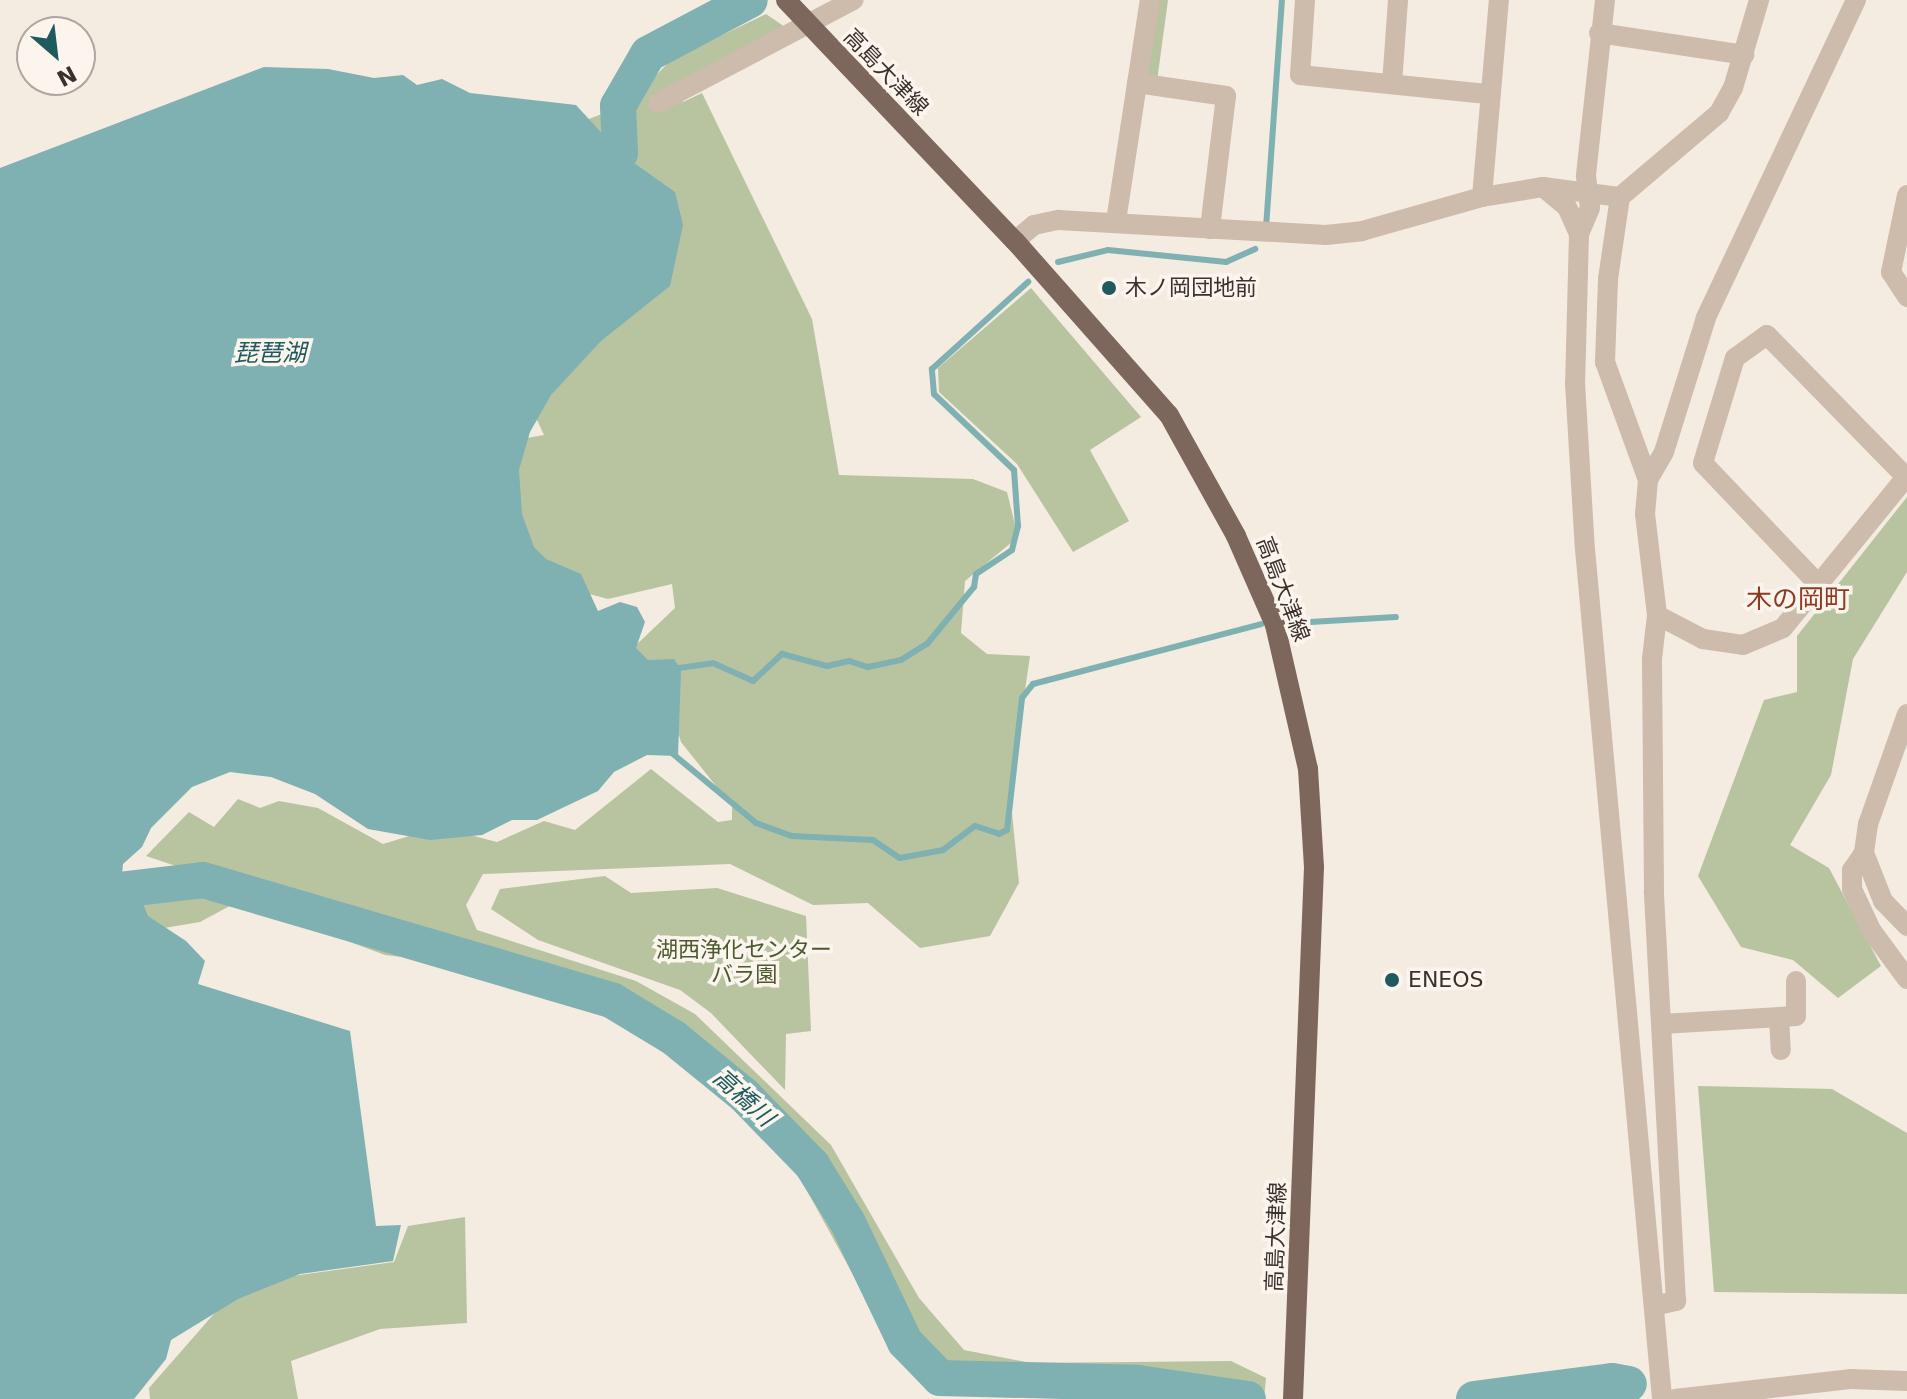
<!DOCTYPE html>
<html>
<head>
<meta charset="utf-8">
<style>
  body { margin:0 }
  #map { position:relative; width:1907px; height:1399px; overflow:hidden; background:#f4ebe1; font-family:"DejaVu Sans","Noto Sans JP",sans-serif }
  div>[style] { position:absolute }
  .green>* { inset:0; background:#b8c4a0 }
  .water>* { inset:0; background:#7fb0b2 }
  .stream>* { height:6px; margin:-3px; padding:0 3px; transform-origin:3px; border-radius:3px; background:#7fb0b2 }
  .river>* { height:36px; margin:-18px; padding:0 18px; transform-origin:18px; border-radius:18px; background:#7fb0b2 }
  .minor>* { height:20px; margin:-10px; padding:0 10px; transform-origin:10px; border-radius:10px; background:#cdbbac }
  .major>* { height:20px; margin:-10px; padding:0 10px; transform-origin:10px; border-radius:10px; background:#7d675c }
  .dots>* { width:22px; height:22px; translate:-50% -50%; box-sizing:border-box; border:4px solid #fbf5ee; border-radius:50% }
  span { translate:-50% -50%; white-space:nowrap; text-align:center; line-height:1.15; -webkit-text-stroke:7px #fbf5ee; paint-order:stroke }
  .street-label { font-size:22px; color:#3b302b }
  .poi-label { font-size:22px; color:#3b302b }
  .left { translate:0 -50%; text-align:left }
  .park-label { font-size:22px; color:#4a5a2e }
  .water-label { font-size:24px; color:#1f5a5e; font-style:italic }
  .quarter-label { font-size:26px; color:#8c3b22 }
  .north { position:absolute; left:16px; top:16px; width:80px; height:80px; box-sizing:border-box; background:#fbf5ee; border:2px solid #aea6a0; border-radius:50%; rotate:152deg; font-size:22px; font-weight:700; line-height:32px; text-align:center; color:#3b302b }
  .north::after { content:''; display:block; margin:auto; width:28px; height:36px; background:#1f5a5e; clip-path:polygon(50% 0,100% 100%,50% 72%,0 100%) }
</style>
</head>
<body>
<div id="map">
  <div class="green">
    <div style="clip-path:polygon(1152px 0,1168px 0,1157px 81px,1141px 81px)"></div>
    <div style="clip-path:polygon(766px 14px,785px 27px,675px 86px,683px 102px,702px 93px,812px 319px,839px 475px,973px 479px,1007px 492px,1018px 537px,965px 581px,961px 633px,987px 654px,1030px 656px,1010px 793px,1019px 883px,990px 936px,920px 948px,868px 903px,813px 905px,730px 864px,483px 874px,466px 905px,477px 930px,636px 981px,695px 1014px,831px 1145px,919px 1298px,964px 1350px,1031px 1363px,1231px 1361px,1266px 1378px,1264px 1399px,1138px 1399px,934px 1385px,886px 1335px,794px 1167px,646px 1027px,452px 963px,385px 955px,239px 901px,200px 922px,117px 936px,128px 901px,179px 867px,146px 856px,189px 812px,214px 827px,238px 799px,260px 808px,279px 801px,318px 808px,383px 844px,439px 827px,497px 842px,544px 821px,575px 830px,651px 769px,718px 822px,732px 820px,732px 806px,681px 742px,667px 697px,641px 674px,635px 646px,675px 608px,672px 584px,608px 599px,490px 567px,503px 442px,544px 435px,531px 407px,555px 132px,628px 104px,672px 59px)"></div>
    <div style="clip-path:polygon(1031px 288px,1141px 417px,1090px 450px,1129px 521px,1073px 552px,1017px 464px,939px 392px,938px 368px)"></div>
    <div style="clip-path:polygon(1907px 497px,1907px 572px,1853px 659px,1831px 775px,1790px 845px,1829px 868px,1881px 966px,1838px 998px,1793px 960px,1741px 947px,1698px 876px,1764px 700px,1797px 692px,1797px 636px)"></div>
    <div style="clip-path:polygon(605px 876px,631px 893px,717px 888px,806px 916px,811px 1031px,786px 1034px,785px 1090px,711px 1013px,680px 990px,538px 940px,491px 909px,500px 889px)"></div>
    <div style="clip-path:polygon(1698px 1086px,1832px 1089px,1907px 1133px,1907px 1294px,1714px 1292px)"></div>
    <div style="clip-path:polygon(465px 1217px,467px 1323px,380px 1329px,291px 1361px,298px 1399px,150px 1399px,149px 1388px,241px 1283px,394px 1262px,408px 1226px)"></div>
  </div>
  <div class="water">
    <div style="clip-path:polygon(264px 67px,328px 69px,374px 78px,403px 75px,417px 85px,442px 79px,470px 93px,576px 105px,620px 153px,675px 192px,683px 225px,670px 286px,601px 341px,551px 395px,530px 432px,519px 470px,522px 514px,534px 547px,546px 559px,581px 574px,598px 611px,620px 602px,637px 607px,645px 622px,636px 648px,648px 660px,674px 659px,681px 670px,678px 756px,647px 755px,614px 772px,598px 791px,537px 820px,512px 820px,482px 835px,430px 840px,368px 829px,315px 794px,271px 777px,230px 772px,192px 787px,151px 828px,142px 847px,123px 864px,122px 874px,134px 881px,148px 916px,186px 941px,205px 961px,198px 984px,350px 1031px,376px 1226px,401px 1225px,393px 1261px,300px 1274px,238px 1299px,171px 1340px,166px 1359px,134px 1399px,0 1399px,0 168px)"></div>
  </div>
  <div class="stream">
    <div style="left:1266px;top:228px;width:229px;rotate:-86deg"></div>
    <div style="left:1058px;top:262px;width:51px;rotate:-13.5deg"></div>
    <div style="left:1108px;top:250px;width:119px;rotate:5.8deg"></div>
    <div style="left:1226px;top:262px;width:32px;rotate:-24deg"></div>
    <div style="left:1293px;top:623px;width:103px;rotate:-3.3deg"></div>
    <div style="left:679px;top:668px;width:34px;rotate:-8deg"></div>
    <div style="left:713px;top:663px;width:44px;rotate:24.2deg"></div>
    <div style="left:753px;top:681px;width:40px;rotate:-43deg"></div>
    <div style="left:782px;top:654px;width:47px;rotate:14.9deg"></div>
    <div style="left:827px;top:666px;width:23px;rotate:-13deg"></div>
    <div style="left:849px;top:661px;width:20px;rotate:18deg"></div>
    <div style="left:868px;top:667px;width:34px;rotate:-12deg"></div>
    <div style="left:901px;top:660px;width:31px;rotate:-32deg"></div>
    <div style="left:927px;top:644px;width:74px;rotate:-50.5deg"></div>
    <div style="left:974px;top:587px;width:13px;rotate:-81deg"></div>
    <div style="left:976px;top:574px;width:43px;rotate:-33.7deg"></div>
    <div style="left:1012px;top:550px;width:25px;rotate:-76deg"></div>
    <div style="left:1018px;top:526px;width:56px;rotate:-94.1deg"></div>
    <div style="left:1014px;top:470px;width:110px;rotate:-136.5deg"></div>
    <div style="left:934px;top:394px;width:25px;rotate:-95deg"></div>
    <div style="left:932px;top:369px;width:130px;rotate:-42.2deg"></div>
    <div style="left:673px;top:754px;width:108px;rotate:39.7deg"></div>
    <div style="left:756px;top:823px;width:38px;rotate:20deg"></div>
    <div style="left:792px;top:836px;width:81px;rotate:2.8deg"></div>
    <div style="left:873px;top:840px;width:32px;rotate:34deg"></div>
    <div style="left:900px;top:858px;width:44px;rotate:-10.5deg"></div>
    <div style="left:943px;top:850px;width:40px;rotate:-37deg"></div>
    <div style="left:975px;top:826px;width:25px;rotate:18deg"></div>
    <div style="left:999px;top:834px;width:9px;rotate:-27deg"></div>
    <div style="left:1007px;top:830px;width:133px;rotate:-83.5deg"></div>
    <div style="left:1022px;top:698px;width:18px;rotate:-52deg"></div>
    <div style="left:1033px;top:684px;width:236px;rotate:-14.7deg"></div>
  </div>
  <div class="river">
    <div style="left:596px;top:195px;width:48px;rotate:-60.3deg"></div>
    <div style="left:620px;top:153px;width:47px;rotate:-92.4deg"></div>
    <div style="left:618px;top:106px;width:60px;rotate:-60deg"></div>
    <div style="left:648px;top:54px;width:115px;rotate:-27.9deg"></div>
    <div style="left:0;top:904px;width:204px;rotate:-6.7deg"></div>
    <div style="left:203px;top:880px;width:427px;rotate:16.4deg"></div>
    <div style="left:613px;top:1001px;width:71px;rotate:31.2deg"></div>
    <div style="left:674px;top:1038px;width:90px;rotate:39.2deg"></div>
    <div style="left:744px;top:1095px;width:98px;rotate:45.8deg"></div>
    <div style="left:812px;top:1165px;width:68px;rotate:58.2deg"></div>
    <div style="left:848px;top:1223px;width:132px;rotate:64.4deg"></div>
    <div style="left:905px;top:1342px;width:50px;rotate:45.8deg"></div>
    <div style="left:940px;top:1378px;width:198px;rotate:1.4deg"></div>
    <div style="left:1138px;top:1383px;width:111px;rotate:8.3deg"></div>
    <div style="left:1474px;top:1399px;width:139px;rotate:-7.4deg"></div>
    <div style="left:1612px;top:1381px;width:17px;rotate:10deg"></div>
  </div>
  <div class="minor">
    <div style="left:1305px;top:0;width:75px;rotate:93.8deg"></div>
    <div style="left:1300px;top:75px;width:188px;rotate:5.8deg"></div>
    <div style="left:1605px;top:0;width:177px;rotate:96.2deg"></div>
    <div style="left:1586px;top:176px;width:32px;rotate:83deg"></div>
    <div style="left:1590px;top:208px;width:28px;rotate:113deg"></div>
    <div style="left:1579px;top:234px;width:149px;rotate:91.5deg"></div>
    <div style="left:1575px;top:383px;width:166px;rotate:86.6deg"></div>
    <div style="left:1585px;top:549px;width:853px;rotate:84.82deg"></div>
    <div style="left:1856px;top:0;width:352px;rotate:115.3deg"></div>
    <div style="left:1706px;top:318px;width:140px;rotate:107.4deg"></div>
    <div style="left:1664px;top:452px;width:32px;rotate:120deg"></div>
    <div style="left:1648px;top:480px;width:34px;rotate:95deg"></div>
    <div style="left:1645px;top:514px;width:102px;rotate:83.2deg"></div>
    <div style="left:1657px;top:615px;width:52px;rotate:27.6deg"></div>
    <div style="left:1703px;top:639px;width:40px;rotate:8.5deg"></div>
    <div style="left:1743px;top:645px;width:43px;rotate:-23deg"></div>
    <div style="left:1783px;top:628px;width:196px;rotate:-50.8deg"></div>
    <div style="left:1599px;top:33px;width:147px;rotate:8.6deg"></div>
    <div style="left:1137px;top:83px;width:90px;rotate:8.3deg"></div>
    <div style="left:1226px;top:96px;width:134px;rotate:96.9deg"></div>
    <div style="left:1392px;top:84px;width:84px;rotate:-85.9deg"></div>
    <div style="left:658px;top:103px;width:221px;rotate:-27.8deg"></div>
    <div style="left:1543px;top:187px;width:31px;rotate:40deg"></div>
    <div style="left:1567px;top:207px;width:30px;rotate:66deg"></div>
    <div style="left:1907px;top:195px;width:79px;rotate:101.7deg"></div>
    <div style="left:1891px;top:272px;width:30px;rotate:57deg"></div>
    <div style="left:1482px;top:197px;width:198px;rotate:-85.1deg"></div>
    <div style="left:1116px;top:221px;width:224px;rotate:-81.3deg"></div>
    <div style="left:1015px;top:241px;width:25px;rotate:-40deg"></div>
    <div style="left:1034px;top:225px;width:25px;rotate:-12deg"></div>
    <div style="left:1058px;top:220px;width:268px;rotate:3.2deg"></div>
    <div style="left:1326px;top:235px;width:36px;rotate:-6deg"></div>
    <div style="left:1362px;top:231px;width:125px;rotate:-15.8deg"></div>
    <div style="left:1482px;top:197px;width:62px;rotate:-9.3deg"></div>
    <div style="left:1543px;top:187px;width:78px;rotate:7.4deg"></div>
    <div style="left:1648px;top:480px;width:126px;rotate:-110deg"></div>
    <div style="left:1605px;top:362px;width:83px;rotate:-87.9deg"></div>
    <div style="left:1608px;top:279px;width:83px;rotate:-81.7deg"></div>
    <div style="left:1620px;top:197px;width:130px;rotate:-40.3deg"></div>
    <div style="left:1719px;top:113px;width:29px;rotate:-61deg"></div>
    <div style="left:1733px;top:88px;width:92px;rotate:-73.5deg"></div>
    <div style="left:1819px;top:585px;width:168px;rotate:-133.6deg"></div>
    <div style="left:1703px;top:463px;width:110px;rotate:-73.1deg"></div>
    <div style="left:1735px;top:358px;width:39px;rotate:-36deg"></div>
    <div style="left:1767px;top:335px;width:199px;rotate:45.6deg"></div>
    <div style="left:1907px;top:714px;width:117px;rotate:109.5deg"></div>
    <div style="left:1868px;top:824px;width:29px;rotate:98deg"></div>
    <div style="left:1864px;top:853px;width:52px;rotate:68.4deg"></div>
    <div style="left:1883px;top:901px;width:35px;rotate:46deg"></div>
    <div style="left:1864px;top:853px;width:21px;rotate:125deg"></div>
    <div style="left:1852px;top:870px;width:19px;rotate:90deg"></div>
    <div style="left:1852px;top:889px;width:45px;rotate:65.1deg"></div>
    <div style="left:1871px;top:930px;width:61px;rotate:53.7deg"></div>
    <div style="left:1779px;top:1017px;width:33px;rotate:87deg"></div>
    <div style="left:1662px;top:1024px;width:134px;rotate:-3.4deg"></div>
    <div style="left:1796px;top:1016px;width:35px;rotate:-90deg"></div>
    <div style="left:1654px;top:1306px;width:23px;rotate:-13deg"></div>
    <div style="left:1676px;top:1301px;width:411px;rotate:-93.1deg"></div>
    <div style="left:1654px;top:891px;width:232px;rotate:-90.5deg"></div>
    <div style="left:1652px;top:659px;width:44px;rotate:-83.5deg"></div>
    <div style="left:1675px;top:1399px;width:176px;rotate:-6.5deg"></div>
    <div style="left:1850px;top:1379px;width:57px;rotate:2deg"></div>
  </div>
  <div class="major">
    <div style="left:786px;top:0;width:332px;rotate:46.5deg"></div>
    <div style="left:1015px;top:241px;width:232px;rotate:48.5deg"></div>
    <div style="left:1169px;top:415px;width:138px;rotate:61deg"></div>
    <div style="left:1236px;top:536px;width:97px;rotate:66.3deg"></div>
    <div style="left:1275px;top:625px;width:148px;rotate:77.1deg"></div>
    <div style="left:1308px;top:769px;width:98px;rotate:86.5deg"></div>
    <div style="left:1314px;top:867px;width:532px;rotate:92.26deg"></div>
  </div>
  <div class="dots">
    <div style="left:1109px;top:288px;background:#1f5a5e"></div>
    <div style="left:1392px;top:980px;background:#1f5a5e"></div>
  </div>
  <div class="street-label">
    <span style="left:886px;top:72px;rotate:46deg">高島大津線</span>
    <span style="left:1283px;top:589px;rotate:69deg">高島大津線</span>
    <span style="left:1276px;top:1237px;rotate:-88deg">高島大津線</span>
  </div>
  <div class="poi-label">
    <span class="left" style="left:1125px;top:288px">木ノ岡団地前</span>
    <span class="left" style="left:1408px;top:980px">ENEOS</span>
  </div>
  <div class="park-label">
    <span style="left:744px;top:962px">湖西浄化センター<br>バラ園</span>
  </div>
  <div class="water-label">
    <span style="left:270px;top:354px">琵琶湖</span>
    <span style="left:743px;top:1098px;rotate:42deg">高橋川</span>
  </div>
  <div class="quarter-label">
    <span style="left:1798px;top:600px">木の岡町</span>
  </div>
  <div class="north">N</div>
</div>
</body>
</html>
